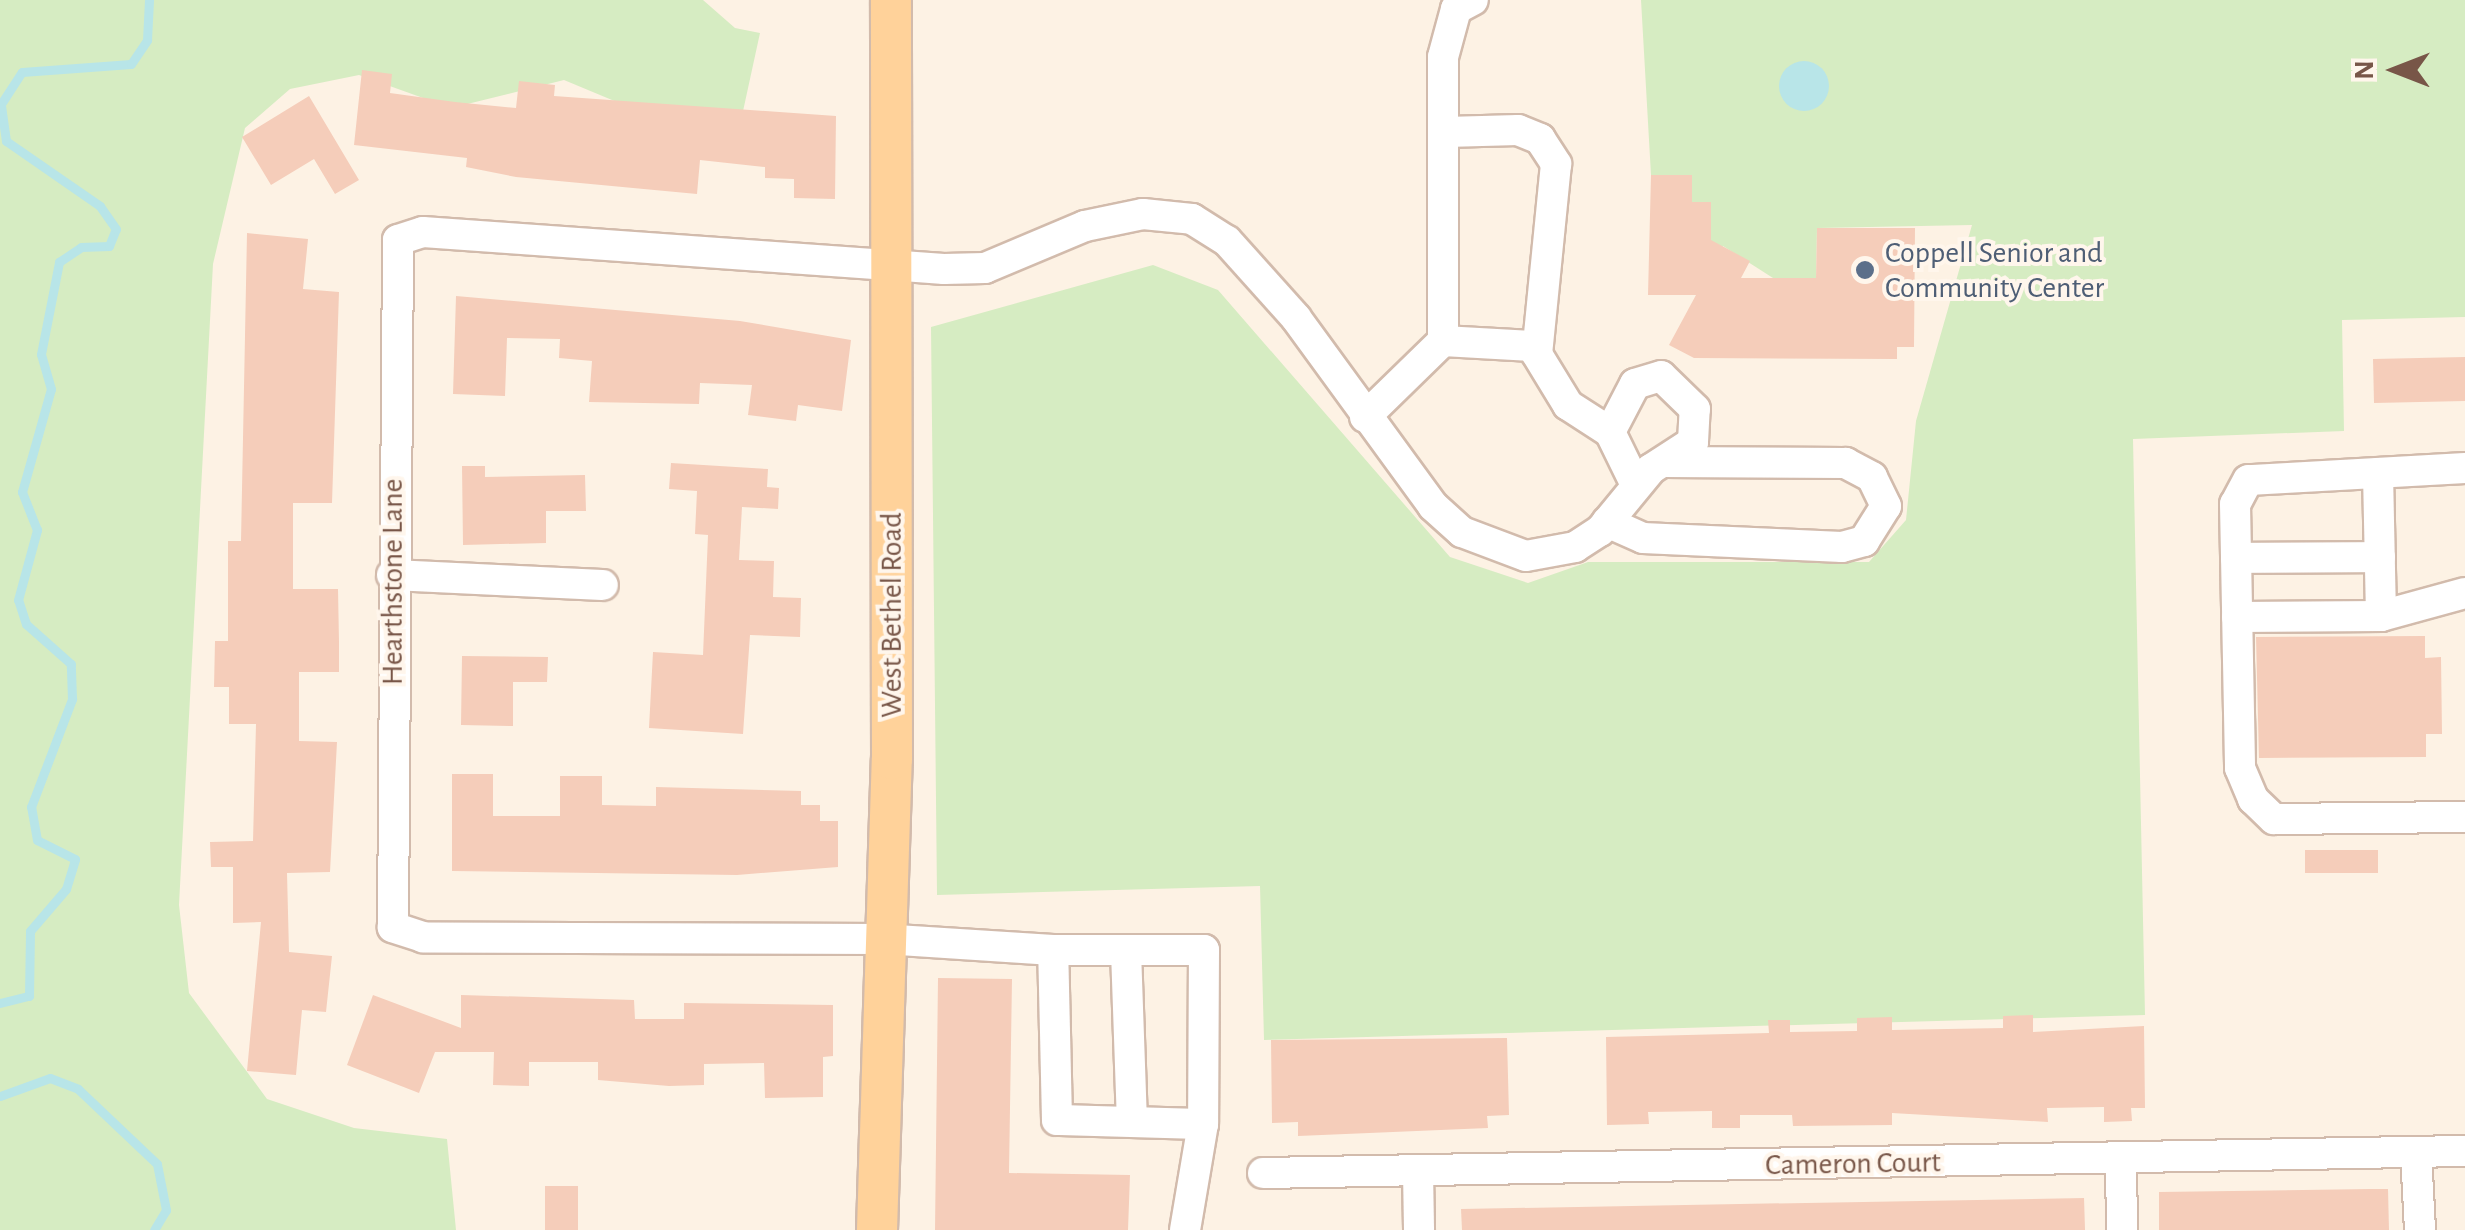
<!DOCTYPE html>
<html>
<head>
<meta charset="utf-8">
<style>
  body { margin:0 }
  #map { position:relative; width:2465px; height:1230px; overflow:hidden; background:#fdf2e4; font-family:"Alegreya Sans",sans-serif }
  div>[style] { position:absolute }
  .green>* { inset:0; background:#d6ecc2 }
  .water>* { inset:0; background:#b8e5e8 }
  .round { border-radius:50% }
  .stream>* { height:9px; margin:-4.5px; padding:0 4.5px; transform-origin:4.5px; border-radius:4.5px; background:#b8e5e8 }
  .building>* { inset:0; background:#f5cdba }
  .roads { filter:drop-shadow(2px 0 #d2bbac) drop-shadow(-2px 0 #d2bbac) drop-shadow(0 2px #d2bbac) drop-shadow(0 -2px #d2bbac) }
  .minor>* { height:30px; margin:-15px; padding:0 15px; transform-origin:15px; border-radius:15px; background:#fff }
  .major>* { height:40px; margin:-20px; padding:0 20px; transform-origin:20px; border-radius:20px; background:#ffd29a }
  .dots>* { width:28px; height:28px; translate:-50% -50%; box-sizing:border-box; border:5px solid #fff6ec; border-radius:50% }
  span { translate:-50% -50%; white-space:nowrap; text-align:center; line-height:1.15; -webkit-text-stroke:8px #fff6ec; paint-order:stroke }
  .service-label { font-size:30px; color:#4e5e75 }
  .left { translate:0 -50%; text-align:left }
  .street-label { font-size:30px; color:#785648 }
  .north { position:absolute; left:2345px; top:20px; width:100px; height:100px; -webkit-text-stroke:8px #fff6ec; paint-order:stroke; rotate:270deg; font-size:28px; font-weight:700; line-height:40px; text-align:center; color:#785648 }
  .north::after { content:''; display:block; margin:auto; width:35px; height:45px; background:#785648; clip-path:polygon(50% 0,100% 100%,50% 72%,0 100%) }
</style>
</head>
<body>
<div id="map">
  <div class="green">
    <div style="clip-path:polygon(0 0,703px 0,735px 28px,760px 33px,740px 125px,636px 110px,564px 80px,451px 108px,359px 75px,290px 89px,245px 128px,213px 264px,179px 905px,189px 993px,267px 1099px,354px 1128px,447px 1139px,456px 1230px,0 1230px)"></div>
    <div style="clip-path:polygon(1641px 0,2465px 0,2465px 317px,2342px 320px,2344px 431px,2133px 439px,2145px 1015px,1264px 1040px,1260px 886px,937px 895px,931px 327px,1153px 265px,1218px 290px,1450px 557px,1528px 583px,1588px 562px,1869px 562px,1906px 520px,1916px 421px,1972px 225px,1817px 228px,1816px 278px,1773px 278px,1723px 246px,1711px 266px,1711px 202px,1692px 202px,1692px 175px,1651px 175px)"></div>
  </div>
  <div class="water">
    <div class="round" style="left:1779px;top:61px;width:50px;height:50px"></div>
  </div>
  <div class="stream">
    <div style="left:0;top:1003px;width:30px;rotate:-14deg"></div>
    <div style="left:29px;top:996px;width:65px;rotate:-89.1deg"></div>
    <div style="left:30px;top:931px;width:55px;rotate:-49.4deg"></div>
    <div style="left:66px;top:889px;width:31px;rotate:-73deg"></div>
    <div style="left:75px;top:859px;width:42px;rotate:-153.4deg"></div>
    <div style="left:37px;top:840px;width:34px;rotate:-100deg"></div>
    <div style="left:31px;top:807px;width:116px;rotate:-69.2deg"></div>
    <div style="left:72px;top:699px;width:35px;rotate:-92deg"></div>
    <div style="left:71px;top:664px;width:60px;rotate:-138.4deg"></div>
    <div style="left:26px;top:624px;width:25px;rotate:-108deg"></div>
    <div style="left:18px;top:600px;width:73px;rotate:-74.8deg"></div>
    <div style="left:37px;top:530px;width:41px;rotate:-111.5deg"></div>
    <div style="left:22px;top:492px;width:107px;rotate:-74.3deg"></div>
    <div style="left:51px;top:389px;width:36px;rotate:-106deg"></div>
    <div style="left:41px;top:354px;width:94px;rotate:-78.9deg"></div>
    <div style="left:59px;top:262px;width:27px;rotate:-34deg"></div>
    <div style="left:81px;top:247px;width:28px;rotate:-2deg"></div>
    <div style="left:109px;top:246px;width:18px;rotate:-68deg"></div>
    <div style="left:116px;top:229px;width:28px;rotate:-125deg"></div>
    <div style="left:100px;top:206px;width:114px;rotate:-145.3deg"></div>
    <div style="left:6px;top:141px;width:37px;rotate:-98deg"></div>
    <div style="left:1px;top:104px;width:38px;rotate:-57deg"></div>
    <div style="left:22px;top:72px;width:109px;rotate:-4.2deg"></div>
    <div style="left:131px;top:64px;width:29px;rotate:-56deg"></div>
    <div style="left:147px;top:40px;width:40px;rotate:-87.1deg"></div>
    <div style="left:0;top:1096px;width:53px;rotate:-19.8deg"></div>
    <div style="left:50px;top:1078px;width:30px;rotate:21deg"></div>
    <div style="left:78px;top:1089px;width:109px;rotate:43.5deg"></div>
    <div style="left:157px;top:1164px;width:47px;rotate:78.9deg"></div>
    <div style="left:166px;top:1210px;width:23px;rotate:121deg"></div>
  </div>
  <div class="building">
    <div style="clip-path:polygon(362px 70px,392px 74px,390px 93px,455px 102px,516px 108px,519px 81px,555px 85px,554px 96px,836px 116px,835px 199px,794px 198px,794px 179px,765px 178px,765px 167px,700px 160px,697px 194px,516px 177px,466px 167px,467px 158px,354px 145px)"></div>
    <div style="clip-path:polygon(309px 96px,359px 180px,335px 194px,314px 159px,271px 185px,242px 137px)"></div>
    <div style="clip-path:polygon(1651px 175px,1692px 175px,1692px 202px,1711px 202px,1711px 240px,1750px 261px,1741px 278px,1816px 278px,1817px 228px,1915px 228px,1914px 347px,1897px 347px,1897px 359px,1694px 358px,1669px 345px,1696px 295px,1648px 295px)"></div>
    <div style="clip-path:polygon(247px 233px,308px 239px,303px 289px,339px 292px,332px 503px,293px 503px,293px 589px,338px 589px,339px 642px,339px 672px,299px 672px,299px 741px,337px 742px,330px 872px,287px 873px,289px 952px,332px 956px,326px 1012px,302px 1010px,296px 1075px,247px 1071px,261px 922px,233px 923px,233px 867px,211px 867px,210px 842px,253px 841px,256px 724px,229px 724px,229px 687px,214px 687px,215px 641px,228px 641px,228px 541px,241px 541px)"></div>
    <div style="clip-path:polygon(456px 296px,740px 321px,851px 340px,842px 411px,798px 405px,796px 421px,748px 415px,752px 385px,700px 383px,699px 404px,589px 402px,592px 361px,559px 358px,560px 339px,507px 338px,505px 396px,453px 394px)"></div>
    <div style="clip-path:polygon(2465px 357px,2465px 401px,2374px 403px,2373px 359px)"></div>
    <div style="clip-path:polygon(671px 463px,768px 469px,767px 487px,779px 488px,778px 509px,742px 507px,739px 560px,774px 561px,773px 597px,801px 598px,800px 637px,750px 635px,743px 734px,649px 728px,653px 652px,703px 655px,708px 535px,695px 534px,697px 491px,669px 489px)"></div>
    <div style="clip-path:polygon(462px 466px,485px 466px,485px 477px,585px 475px,586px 511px,546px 511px,546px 543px,463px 545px)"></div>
    <div style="clip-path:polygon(2425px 636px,2425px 658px,2441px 657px,2442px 734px,2426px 734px,2426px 757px,2259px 758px,2256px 637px)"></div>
    <div style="clip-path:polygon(462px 656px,548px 657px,547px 682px,513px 682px,513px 726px,461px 725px)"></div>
    <div style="clip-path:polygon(452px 774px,493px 774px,493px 816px,560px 816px,560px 776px,602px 776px,602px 805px,656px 806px,656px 787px,801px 791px,801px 805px,820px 805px,820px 821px,838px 821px,838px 867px,737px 875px,452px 871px)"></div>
    <div style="clip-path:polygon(2305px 850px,2378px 850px,2378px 873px,2305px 873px)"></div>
    <div style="clip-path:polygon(938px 978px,1012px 979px,1009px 1173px,1130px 1175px,1128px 1230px,935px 1230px)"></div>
    <div style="clip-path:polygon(373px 995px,461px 1028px,461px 995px,634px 1000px,635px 1019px,684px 1019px,684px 1003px,833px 1005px,833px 1056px,823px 1057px,823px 1097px,765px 1098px,764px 1063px,704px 1064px,704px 1085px,669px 1086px,598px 1080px,598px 1062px,529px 1062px,529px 1086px,493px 1085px,494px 1052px,435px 1052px,419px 1093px,347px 1065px)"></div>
    <div style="clip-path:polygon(2033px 1015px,2033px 1032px,2144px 1026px,2145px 1108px,2131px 1108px,2132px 1121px,2104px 1122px,2104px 1107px,2047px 1108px,2048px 1122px,1892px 1113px,1892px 1125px,1793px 1126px,1792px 1115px,1740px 1115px,1740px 1128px,1712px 1128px,1712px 1111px,1648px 1112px,1649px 1124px,1607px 1125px,1606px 1037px,1769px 1033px,1768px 1020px,1790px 1020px,1790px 1032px,1857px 1031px,1857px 1018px,1892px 1017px,1892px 1030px,2003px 1028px,2003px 1016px)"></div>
    <div style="clip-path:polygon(1507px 1038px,1509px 1115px,1487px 1116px,1488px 1128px,1298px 1136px,1298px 1122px,1272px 1123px,1271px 1040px)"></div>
    <div style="clip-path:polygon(545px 1186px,578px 1186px,578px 1230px,545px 1230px)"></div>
    <div style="clip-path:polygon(2370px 1189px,2388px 1189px,2389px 1230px,2159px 1230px,2159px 1192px)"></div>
    <div style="clip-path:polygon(2084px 1198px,2085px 1230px,1462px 1230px,1461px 1209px)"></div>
  </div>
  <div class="roads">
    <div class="minor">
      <div style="left:1446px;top:132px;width:72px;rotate:-1.6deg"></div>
      <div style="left:1518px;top:130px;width:24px;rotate:22deg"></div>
      <div style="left:1540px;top:139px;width:30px;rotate:57deg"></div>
      <div style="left:1556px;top:164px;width:191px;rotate:95.7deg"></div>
      <div style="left:1443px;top:341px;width:89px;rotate:3.2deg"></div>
      <div style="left:1532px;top:346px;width:69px;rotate:58.6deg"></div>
      <div style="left:1568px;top:405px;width:50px;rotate:32.7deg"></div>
      <div style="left:1365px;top:417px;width:109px;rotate:-44.3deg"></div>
      <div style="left:1443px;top:341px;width:284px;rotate:-90deg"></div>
      <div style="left:1443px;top:57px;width:50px;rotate:-74.8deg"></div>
      <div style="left:1456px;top:9px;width:19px;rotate:-28deg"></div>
      <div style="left:2465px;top:468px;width:217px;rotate:176.8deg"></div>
      <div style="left:2248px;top:480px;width:27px;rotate:118deg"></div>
      <div style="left:2235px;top:504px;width:264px;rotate:88.9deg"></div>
      <div style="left:2240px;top:768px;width:34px;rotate:67deg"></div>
      <div style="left:2253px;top:799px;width:29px;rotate:44deg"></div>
      <div style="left:2274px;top:819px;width:191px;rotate:-0.6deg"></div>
      <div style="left:1607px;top:522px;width:39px;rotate:24deg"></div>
      <div style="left:1643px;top:538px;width:199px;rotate:2.6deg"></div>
      <div style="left:1842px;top:547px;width:23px;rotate:-15deg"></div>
      <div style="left:1864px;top:541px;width:41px;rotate:-57.8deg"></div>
      <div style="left:1886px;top:506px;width:32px;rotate:-116deg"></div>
      <div style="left:1872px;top:477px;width:30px;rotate:-152deg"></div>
      <div style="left:1846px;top:463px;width:182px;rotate:-179.7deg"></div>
      <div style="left:2236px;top:558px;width:144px;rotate:-0.4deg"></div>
      <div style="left:392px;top:575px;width:211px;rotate:2.7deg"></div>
      <div style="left:2381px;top:616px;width:87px;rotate:-15.3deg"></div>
      <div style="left:2237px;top:617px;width:144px;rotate:-0.4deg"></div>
      <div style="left:2381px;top:616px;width:143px;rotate:-91.2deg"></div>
      <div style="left:1053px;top:950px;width:151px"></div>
      <div style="left:1204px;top:950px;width:174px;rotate:90.3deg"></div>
      <div style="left:1126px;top:951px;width:169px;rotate:88deg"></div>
      <div style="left:2416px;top:1153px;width:77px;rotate:87deg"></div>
      <div style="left:2121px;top:1160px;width:70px;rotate:89.2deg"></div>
      <div style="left:1418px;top:1171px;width:59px;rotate:89deg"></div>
      <div style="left:1263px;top:1173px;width:1202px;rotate:-1.05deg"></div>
      <div style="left:1185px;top:1230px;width:108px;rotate:-80.4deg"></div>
      <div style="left:1203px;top:1124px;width:146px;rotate:-178.4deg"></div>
      <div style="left:1057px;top:1120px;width:170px;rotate:-91.3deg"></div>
      <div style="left:1053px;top:950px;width:169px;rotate:-176.3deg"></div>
      <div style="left:884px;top:939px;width:461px;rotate:-179.8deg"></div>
      <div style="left:423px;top:937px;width:32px;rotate:-162deg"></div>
      <div style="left:393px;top:927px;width:687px;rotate:-89.58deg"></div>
      <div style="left:398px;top:240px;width:26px;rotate:-18deg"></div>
      <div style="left:423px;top:232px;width:522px;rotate:4.06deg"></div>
      <div style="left:944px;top:269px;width:41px;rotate:-1.4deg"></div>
      <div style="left:985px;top:268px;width:108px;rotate:-22.8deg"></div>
      <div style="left:1085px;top:226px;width:59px;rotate:-11.7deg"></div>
      <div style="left:1143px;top:214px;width:49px;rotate:5.8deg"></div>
      <div style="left:1192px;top:219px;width:41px;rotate:32.2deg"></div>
      <div style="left:1227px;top:241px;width:103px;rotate:48.1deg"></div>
      <div style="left:1296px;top:318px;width:233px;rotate:53.9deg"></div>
      <div style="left:1433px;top:506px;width:39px;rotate:42deg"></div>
      <div style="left:1462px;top:532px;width:68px;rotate:20.6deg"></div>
      <div style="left:1526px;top:556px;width:50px;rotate:-10.4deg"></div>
      <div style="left:1575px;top:547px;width:30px;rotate:-33deg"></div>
      <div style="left:1600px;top:531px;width:80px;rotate:-50.6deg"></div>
      <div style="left:1651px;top:469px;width:50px;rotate:-32.7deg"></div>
      <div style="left:1693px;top:442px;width:33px;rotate:-87deg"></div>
      <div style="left:1695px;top:409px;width:47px;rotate:-135.9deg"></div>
      <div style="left:1661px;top:376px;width:27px;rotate:163deg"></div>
      <div style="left:1635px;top:384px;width:54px;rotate:117.5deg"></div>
      <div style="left:1610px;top:432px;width:59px;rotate:63.9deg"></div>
    </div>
    <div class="major">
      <div style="left:877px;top:1230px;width:471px;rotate:-88.2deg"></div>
      <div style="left:892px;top:759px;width:759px;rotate:-90.08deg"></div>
    </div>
  </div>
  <div class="dots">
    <div style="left:1865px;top:270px;background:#5c6f8a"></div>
  </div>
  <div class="service-label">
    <span class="left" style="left:1885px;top:270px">Coppell Senior and<br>Community Center</span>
  </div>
  <div class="street-label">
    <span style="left:393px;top:582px;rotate:-90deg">Hearthstone Lane</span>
    <span style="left:892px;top:615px;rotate:-90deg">West Bethel Road</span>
    <span style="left:1853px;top:1164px;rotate:-1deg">Cameron Court</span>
  </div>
  <div class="north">N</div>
</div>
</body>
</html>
